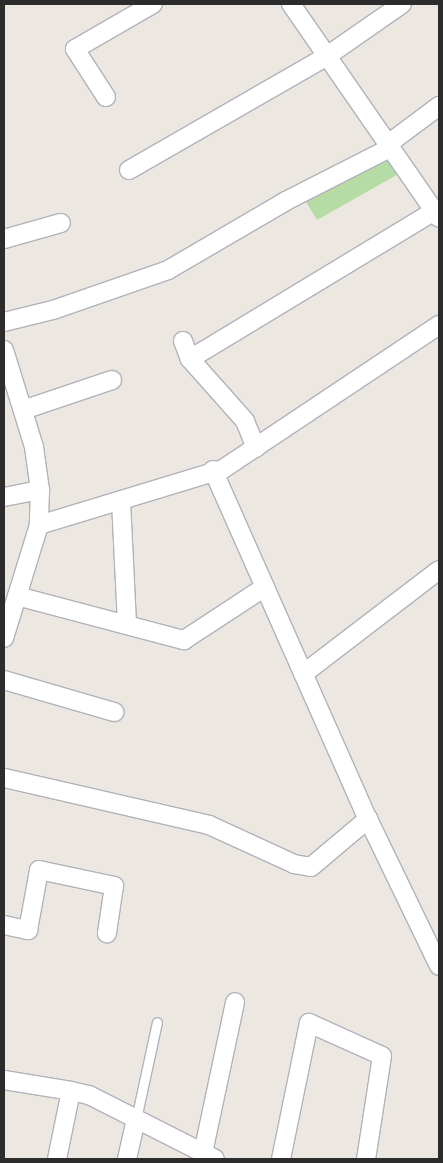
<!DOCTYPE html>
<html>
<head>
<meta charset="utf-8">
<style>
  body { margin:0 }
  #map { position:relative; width:443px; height:1163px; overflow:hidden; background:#ece8e1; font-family:Helvetica,sans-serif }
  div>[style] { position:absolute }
  .green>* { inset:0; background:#b4dca4 }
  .roads { filter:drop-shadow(1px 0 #b1b2bb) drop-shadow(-1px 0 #b1b2bb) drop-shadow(0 1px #b1b2bb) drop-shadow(0 -1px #b1b2bb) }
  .service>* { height:9px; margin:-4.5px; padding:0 4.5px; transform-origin:4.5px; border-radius:4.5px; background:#fff }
  .minor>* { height:18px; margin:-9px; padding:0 9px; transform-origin:9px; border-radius:9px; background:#fff }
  span { translate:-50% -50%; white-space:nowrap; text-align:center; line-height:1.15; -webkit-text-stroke:4px #fff; paint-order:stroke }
  .frame { position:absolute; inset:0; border:5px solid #2c2c2c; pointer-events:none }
</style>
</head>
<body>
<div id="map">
  <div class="green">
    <div style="clip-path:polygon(388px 157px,400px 173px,317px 220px,303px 197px)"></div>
  </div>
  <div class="roads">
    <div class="service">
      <div style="left:136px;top:1119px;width:99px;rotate:-77.8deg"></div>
    </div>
    <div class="minor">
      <div style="left:291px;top:4px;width:260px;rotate:55.3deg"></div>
      <div style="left:106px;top:97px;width:57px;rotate:-122.9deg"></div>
      <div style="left:75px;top:49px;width:90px;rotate:-30deg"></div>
      <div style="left:388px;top:144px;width:64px;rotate:-36.7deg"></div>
      <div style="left:129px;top:170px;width:228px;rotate:-29.9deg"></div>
      <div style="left:327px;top:56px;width:91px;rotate:-34.7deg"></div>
      <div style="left:4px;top:239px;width:59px;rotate:-15.7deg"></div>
      <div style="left:4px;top:322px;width:50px;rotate:-13.8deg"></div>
      <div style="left:53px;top:310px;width:122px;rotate:-19.2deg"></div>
      <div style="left:168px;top:270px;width:137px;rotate:-30.3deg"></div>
      <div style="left:286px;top:201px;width:117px;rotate:-27deg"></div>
      <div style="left:183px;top:341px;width:19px;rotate:69deg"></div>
      <div style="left:190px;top:359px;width:83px;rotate:48.4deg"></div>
      <div style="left:245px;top:421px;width:29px;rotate:68deg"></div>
      <div style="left:4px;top:350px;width:102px;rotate:72.8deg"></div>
      <div style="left:34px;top:447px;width:43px;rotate:82.1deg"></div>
      <div style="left:40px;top:490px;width:35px;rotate:92deg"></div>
      <div style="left:39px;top:525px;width:118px;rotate:107.2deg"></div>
      <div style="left:190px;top:359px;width:285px;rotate:-31.2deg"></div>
      <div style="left:23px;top:410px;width:94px;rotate:-18.6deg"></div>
      <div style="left:213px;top:470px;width:382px;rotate:66.1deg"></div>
      <div style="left:368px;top:819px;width:163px;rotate:64.2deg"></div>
      <div style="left:4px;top:497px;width:37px;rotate:-11deg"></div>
      <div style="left:121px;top:501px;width:124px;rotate:87.2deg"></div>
      <div style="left:39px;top:525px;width:192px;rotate:-16.9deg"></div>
      <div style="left:223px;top:469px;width:260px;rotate:-33.7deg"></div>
      <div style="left:17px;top:596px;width:173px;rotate:14.8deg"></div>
      <div style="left:184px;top:640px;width:97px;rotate:-33.2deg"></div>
      <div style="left:303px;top:674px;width:171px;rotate:-37.4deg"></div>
      <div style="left:4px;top:680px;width:115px;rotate:16.2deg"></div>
      <div style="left:4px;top:778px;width:210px;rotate:12.9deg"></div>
      <div style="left:209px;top:825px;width:94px;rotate:24.6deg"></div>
      <div style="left:294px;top:864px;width:17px;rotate:10deg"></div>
      <div style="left:311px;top:867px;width:75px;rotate:-40.1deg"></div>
      <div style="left:4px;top:925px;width:25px;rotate:12deg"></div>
      <div style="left:28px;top:930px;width:61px;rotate:-79.6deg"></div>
      <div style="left:39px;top:870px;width:77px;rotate:12deg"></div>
      <div style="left:114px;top:886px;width:48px;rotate:98.5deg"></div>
      <div style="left:4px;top:1080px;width:68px;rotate:9.3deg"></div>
      <div style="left:203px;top:1153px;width:154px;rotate:-78deg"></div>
      <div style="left:57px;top:1159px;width:69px;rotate:-78.4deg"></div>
      <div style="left:71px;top:1091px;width:18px;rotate:13deg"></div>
      <div style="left:89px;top:1095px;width:141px;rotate:26.9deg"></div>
      <div style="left:127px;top:1159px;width:41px;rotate:-77.3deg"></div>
      <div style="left:281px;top:1159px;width:139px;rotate:-78.4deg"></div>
      <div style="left:309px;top:1023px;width:80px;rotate:24.3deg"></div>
      <div style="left:382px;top:1056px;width:104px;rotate:98.8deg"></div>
    </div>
  </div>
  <div class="frame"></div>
</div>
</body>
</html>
